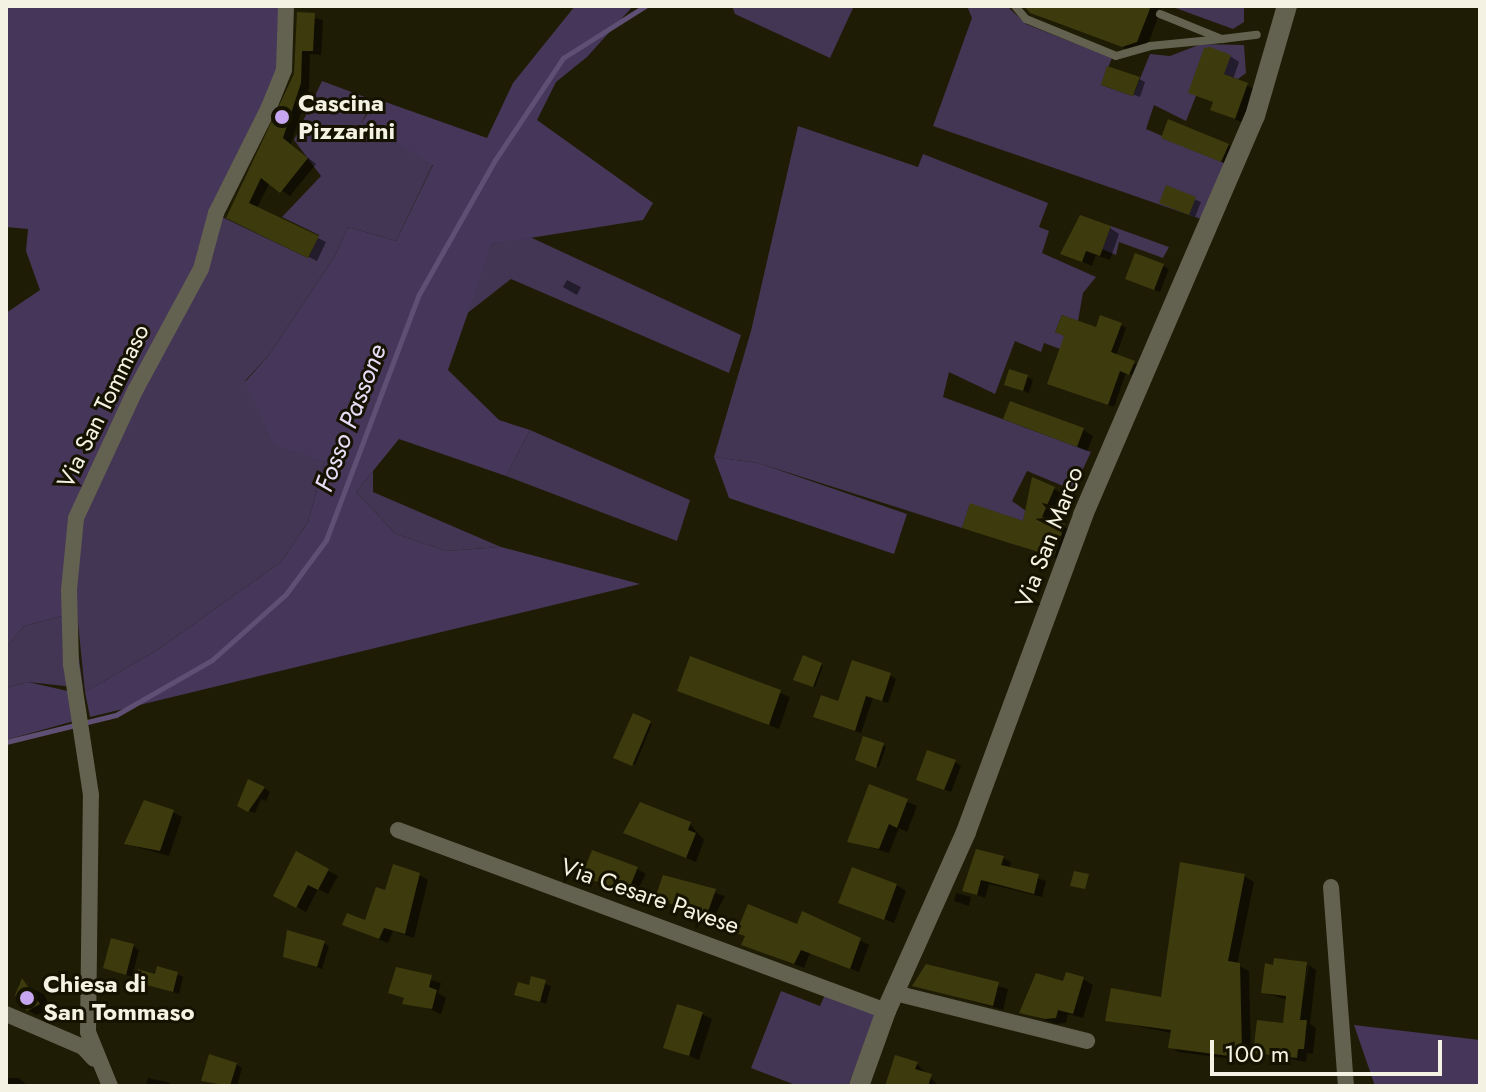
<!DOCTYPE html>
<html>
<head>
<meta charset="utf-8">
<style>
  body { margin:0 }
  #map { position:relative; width:1486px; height:1092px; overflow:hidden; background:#1e1c04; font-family:Jost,sans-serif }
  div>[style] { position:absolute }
  .green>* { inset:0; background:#433554 }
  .forest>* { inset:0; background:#463659 }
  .shadow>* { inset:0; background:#0007 }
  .stream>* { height:5px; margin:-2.5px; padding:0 2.5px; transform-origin:2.5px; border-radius:2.5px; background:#604f74 }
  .building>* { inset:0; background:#3d3a0e }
  .service>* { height:8px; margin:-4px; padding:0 4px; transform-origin:4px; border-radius:4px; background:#636250 }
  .minor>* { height:16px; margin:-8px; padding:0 8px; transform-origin:8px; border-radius:8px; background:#636250 }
  .tertiary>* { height:20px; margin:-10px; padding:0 10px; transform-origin:10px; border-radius:10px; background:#636250 }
  .dots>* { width:22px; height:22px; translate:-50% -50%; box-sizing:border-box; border:4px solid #151300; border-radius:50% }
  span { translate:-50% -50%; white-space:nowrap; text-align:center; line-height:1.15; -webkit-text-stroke:6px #151300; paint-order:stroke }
  .poi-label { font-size:24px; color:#f3f2e3; font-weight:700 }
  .left { translate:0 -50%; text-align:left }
  .street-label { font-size:24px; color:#f3f2e3 }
  .water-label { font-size:26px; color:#e7dcf6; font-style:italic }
  .frame { position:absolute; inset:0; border:8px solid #f3f2e3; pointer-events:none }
  .scale { position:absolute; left:1210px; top:1040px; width:232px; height:36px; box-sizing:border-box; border:4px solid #f3f2e3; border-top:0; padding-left:10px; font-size:24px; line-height:28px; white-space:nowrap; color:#f3f2e3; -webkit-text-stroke:6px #151300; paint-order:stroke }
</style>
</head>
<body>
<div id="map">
  <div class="green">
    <div style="clip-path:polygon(732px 6px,854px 6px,830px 58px,735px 14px)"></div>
    <div style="clip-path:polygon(967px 6px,1007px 6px,1026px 24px,1112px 58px,1101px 85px,1133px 96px,1150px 54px,1170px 56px,1201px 44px,1244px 45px,1246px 73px,1238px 79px,1199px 65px,1196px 96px,1186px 121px,1154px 105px,1146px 129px,1227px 164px,1201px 219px,933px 126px,972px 18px)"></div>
    <div style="clip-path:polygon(1170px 6px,1244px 6px,1244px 22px,1233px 29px)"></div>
    <div style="clip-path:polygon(322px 81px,373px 100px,362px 122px,433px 164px,396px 241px,348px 227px,335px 256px,269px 355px,245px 381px,325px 461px,308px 522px,281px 562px,159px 649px,85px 692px,75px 593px,82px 520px,220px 216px,308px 258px,319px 235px,282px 217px,321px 176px,294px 140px)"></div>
    <div style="clip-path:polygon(798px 126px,918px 167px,923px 154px,1048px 203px,1039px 227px,1049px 231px,1042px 253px,1096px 277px,1083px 293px,1078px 321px,1062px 315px,1055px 332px,1091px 346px,1087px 359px,1044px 343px,1041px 352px,1015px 341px,995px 394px,949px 372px,943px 397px,1091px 452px,1073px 490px,1027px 471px,1012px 501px,1026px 511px,1023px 521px,970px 504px,962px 528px,758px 463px,714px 457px,751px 331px)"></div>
    <div style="clip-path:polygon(1111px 226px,1169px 247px,1163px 258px,1119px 242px,1116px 255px,1102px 249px)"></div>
    <div style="clip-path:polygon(530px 237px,741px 335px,729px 373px,511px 279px,465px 315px,492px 244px)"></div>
    <div style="clip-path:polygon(530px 430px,690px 500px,677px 541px,506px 476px)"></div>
    <div style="clip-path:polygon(373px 471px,373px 492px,501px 547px,446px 551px,396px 534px,356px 492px)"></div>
    <div style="clip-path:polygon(73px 613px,83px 688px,28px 682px,6px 688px,6px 648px,24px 626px)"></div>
    <div style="clip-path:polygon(827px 990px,878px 1010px,848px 1086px,798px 1086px,751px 1068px,781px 991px,820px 1006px)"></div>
  </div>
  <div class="forest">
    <div style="clip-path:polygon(6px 6px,283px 6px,281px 69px,199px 267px,80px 519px,73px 613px,24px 626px,6px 648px,6px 313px,40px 290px,26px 251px,28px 229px,6px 227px)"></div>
    <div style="clip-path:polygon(575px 6px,633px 6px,587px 57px,556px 82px,537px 120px,653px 203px,643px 220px,492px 244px,448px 370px,499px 420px,530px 430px,506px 476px,399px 439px,356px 492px,396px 534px,446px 551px,501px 547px,640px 584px,90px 717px,85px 692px,159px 649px,281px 562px,308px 522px,325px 461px,274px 445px,245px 382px,269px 355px,335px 256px,348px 227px,396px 241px,433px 165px,362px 122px,377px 99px,487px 138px,513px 83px)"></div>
    <div style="clip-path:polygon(714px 457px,758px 463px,907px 514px,894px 554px,729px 498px)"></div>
    <div style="clip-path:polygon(28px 682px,81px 694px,85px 718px,6px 740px,6px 688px)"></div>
    <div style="clip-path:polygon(1354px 1025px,1480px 1040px,1480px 1086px,1375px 1086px)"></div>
  </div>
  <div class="shadow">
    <div style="clip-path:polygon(1027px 6px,1156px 6px,1161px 9px,1147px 47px,1133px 51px,1042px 18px)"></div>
    <div style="clip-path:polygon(299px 14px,323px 20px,321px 55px,310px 54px,309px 88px,291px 144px,316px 164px,290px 196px,270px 182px,257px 208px,326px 242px,317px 261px,237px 222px,296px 75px)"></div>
    <div style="clip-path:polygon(1230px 56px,1239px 62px,1233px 79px,1256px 90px,1244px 123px,1221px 114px,1215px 103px,1191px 92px)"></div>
    <div style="clip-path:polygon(1139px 79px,1145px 82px,1140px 97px,1107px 85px)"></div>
    <div style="clip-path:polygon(1173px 142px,1228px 145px,1238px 151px,1231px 166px)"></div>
    <div style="clip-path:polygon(1167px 188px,1201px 202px,1195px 217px,1167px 206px)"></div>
    <div style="clip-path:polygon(1110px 228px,1119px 234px,1110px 260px,1096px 255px,1092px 266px,1063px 253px)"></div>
    <div style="clip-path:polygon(1163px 266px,1169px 269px,1160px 292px,1134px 281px)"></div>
    <div style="clip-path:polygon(567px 280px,581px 287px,577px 295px,563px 287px)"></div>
    <div style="clip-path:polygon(1121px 325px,1126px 328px,1116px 356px,1140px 366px,1135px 376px,1126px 373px,1114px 407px,1055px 386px,1066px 336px)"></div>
    <div style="clip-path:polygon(1027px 377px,1033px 380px,1029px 393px,1006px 384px)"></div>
    <div style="clip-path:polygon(1006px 418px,1083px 430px,1093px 436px,1087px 451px)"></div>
    <div style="clip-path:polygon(1054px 489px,1063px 494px,1051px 522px,1074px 531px,1063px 561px,964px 527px,1024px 523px)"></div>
    <div style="clip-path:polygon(804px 658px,823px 666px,815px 687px,796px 679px)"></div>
    <div style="clip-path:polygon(691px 659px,790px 697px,779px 729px,680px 690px)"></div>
    <div style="clip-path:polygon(890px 675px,896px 679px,888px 703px,873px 698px,861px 733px,822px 720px,839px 704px)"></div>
    <div style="clip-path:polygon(634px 716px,652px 724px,635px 765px,616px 757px)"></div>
    <div style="clip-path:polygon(865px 739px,886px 747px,879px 767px,860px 761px)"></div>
    <div style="clip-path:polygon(955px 762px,961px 766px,951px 792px,924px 782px)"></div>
    <div style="clip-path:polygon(870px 786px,917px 806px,907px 832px,899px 828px,889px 853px,849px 841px)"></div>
    <div style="clip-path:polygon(264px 788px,270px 792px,266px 801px,261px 799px,255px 813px,245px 809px)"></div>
    <div style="clip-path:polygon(173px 812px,182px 817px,169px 856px,126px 844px)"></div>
    <div style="clip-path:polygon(690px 824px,704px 840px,696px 862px,626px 832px)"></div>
    <div style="clip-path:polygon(297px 854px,338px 876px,328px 894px,318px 889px,306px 912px,275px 895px)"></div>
    <div style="clip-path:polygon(1003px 858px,1011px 862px,1009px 869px,1046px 881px,1042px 897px,989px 884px,985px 898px,964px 890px)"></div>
    <div style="clip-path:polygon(637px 869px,646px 874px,634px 896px,594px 881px)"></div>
    <div style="clip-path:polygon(419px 875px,428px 880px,414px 938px,393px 931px,388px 943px,354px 929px,367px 923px,386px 893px)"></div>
    <div style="clip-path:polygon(1244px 876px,1254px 882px,1237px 965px,1249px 971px,1251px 1056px,1240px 1054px,1239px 1060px,1179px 1052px,1170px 1047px,1172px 1033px,1107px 1020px,1163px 999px)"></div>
    <div style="clip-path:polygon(664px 877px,725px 896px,713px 919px,657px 897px)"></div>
    <div style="clip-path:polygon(896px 885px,906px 891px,894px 923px,841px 902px)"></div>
    <div style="clip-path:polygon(956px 893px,971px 897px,969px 906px,954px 901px)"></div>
    <div style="clip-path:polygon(803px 914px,869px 945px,859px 972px,810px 953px,804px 968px,743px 945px,798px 926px)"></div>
    <div style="clip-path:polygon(324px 943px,329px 946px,322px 969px,291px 959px)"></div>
    <div style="clip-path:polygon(133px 946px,139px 950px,132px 977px,105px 967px)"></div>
    <div style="clip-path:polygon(1276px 960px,1308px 965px,1297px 1029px,1309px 965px,1316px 970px,1310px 1024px,1316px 1028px,1313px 1054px,1307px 1053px,1306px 1062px,1255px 1052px,1259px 1022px,1284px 1025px,1288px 1000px,1263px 992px,1266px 966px,1275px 967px)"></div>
    <div style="clip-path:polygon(927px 966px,1008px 989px,1003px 1010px,914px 985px)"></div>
    <div style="clip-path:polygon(397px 970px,441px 983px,438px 993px,446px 998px,441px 1014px,390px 992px)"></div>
    <div style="clip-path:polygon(177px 974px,183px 977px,179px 994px,137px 981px)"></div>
    <div style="clip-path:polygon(533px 979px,551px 986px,546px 1004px,516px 994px,530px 987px)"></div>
    <div style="clip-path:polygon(1083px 979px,1093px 985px,1083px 1018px,1068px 1014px,1066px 1023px,1056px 1024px,1022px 1012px,1065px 983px)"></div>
    <div style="clip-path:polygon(18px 983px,44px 994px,52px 1011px,36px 1015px,23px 1007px)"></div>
    <div style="clip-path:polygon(702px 1014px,712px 1019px,699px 1060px,666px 1047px)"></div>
    <div style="clip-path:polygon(236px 1064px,242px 1068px,237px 1086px,203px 1080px)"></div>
    <div style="clip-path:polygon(917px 1064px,939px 1086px,887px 1086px)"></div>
    <div style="clip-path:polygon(6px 1078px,19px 1078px,28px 1086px,6px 1086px)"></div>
    <div style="clip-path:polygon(148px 1078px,170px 1083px,174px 1086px,146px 1086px)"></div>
  </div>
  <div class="stream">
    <div style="left:6px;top:742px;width:113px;rotate:-13.8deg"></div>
    <div style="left:116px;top:715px;width:111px;rotate:-29.8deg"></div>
    <div style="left:212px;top:660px;width:99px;rotate:-41.7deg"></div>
    <div style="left:286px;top:594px;width:67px;rotate:-53.5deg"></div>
    <div style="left:326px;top:540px;width:261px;rotate:-69.3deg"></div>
    <div style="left:418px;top:296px;width:156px;rotate:-60.5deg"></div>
    <div style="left:495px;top:160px;width:123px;rotate:-56.3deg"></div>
    <div style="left:563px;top:58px;width:97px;rotate:-32.4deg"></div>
  </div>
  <div class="building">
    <div style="clip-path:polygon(1024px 6px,1151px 6px,1137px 42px,1122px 47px,1030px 13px)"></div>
    <div style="clip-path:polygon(297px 12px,315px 13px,313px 51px,302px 51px,301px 83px,283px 138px,308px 158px,280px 193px,261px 178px,249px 203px,319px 236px,308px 258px,226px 218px,294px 74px)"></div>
    <div style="clip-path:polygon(1210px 47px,1231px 55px,1224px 74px,1248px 83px,1235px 119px,1210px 110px,1213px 102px,1188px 93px,1204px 48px)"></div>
    <div style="clip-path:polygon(1107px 66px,1140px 77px,1133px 96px,1101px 85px)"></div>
    <div style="clip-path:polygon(1168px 119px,1229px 144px,1221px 162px,1161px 138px)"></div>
    <div style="clip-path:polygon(1166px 185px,1196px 197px,1189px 215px,1159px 203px)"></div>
    <div style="clip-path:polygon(1080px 215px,1111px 226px,1100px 256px,1086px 251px,1082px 262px,1060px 254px)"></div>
    <div style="clip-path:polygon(1135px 253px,1164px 264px,1154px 290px,1125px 279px)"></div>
    <div style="clip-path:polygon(1062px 315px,1096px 327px,1100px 315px,1122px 323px,1111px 352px,1135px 361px,1129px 375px,1120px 371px,1108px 405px,1047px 384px,1064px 336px,1055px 332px)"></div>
    <div style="clip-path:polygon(1009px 369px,1028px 375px,1023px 391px,1004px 385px)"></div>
    <div style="clip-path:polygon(1010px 401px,1084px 428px,1077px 447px,1003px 419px)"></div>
    <div style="clip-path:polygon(1032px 477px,1055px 487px,1042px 517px,1065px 524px,1054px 557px,962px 528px,970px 503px,1023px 521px)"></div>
    <div style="clip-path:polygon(803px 655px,822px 663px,813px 687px,793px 680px)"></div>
    <div style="clip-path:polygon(690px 656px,781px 690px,769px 725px,677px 691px)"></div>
    <div style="clip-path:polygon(852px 660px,891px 673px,882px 701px,866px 696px,855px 731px,813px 717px,821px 695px,838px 701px)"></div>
    <div style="clip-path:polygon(633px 713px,651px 721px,632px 766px,613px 758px)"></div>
    <div style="clip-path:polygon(863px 736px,884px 743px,876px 768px,855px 760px)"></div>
    <div style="clip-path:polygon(927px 750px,956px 760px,944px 790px,916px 780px)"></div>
    <div style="clip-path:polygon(248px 779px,265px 787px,248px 812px,237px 806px)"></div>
    <div style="clip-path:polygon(869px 784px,908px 799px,897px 828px,889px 824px,879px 849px,847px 842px)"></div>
    <div style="clip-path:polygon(144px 800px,174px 810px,160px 851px,124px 844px)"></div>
    <div style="clip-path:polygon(640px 802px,691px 822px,688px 830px,696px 833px,686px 858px,623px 833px)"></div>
    <div style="clip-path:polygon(976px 849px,1004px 856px,1001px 865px,1039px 874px,1034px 894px,981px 880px,977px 895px,962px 891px)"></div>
    <div style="clip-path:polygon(592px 850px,638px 867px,629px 889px,623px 892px,582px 876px)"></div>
    <div style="clip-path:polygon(296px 851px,329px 869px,318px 890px,308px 885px,296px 908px,273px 896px)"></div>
    <div style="clip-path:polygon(1180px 862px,1245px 874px,1228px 961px,1240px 963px,1242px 1051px,1231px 1050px,1229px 1056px,1168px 1048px,1171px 1030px,1105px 1021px,1111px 988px,1161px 997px)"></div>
    <div style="clip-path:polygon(393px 864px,420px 873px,405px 934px,384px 928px,379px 939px,342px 925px,347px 913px,365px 920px,376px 887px,385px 890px)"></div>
    <div style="clip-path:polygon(852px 867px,897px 884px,884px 920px,838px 903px)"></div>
    <div style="clip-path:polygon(1074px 871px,1089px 874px,1085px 889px,1070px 886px)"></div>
    <div style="clip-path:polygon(663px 875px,716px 889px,709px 909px,702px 915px,655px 898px)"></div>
    <div style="clip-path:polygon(748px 904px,797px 924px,802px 911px,861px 938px,850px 969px,801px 950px,794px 964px,741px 945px,745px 936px,736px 933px)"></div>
    <div style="clip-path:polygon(287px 930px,325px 941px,317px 967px,283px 957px)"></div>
    <div style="clip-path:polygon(111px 938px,134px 944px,126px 975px,103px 968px)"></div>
    <div style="clip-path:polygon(1274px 958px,1307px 962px,1300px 1020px,1307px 1020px,1304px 1049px,1298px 1049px,1297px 1058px,1253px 1053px,1257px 1020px,1283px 1023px,1286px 996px,1261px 993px,1265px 963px,1273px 965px)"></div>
    <div style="clip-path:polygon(926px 964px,999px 982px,993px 1006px,912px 986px)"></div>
    <div style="clip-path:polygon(157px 966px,178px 972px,173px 992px,135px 982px,138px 969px,155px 974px)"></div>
    <div style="clip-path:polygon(396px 967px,432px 975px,429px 987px,437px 990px,432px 1009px,402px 1004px,404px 998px,388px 993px)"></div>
    <div style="clip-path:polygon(1066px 972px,1084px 977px,1073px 1014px,1058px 1010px,1056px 1018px,1045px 1019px,1019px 1013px,1036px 973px,1063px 981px)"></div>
    <div style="clip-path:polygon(531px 976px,546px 980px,540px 1002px,514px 995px,518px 982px,529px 985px)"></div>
    <div style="clip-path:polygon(22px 978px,40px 1004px,27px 1011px,15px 995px)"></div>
    <div style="clip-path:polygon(677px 1004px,703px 1012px,689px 1056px,663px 1048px)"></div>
    <div style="clip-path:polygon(209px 1054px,237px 1063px,230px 1086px,201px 1081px)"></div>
    <div style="clip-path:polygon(895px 1055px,918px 1062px,915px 1069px,932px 1074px,928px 1086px,885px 1086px)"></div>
  </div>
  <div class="service">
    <div style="left:1015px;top:6px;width:17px;rotate:50deg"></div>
    <div style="left:1026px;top:19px;width:97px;rotate:22.3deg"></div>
    <div style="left:1116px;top:56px;width:35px;rotate:-16deg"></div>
    <div style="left:1150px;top:46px;width:72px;rotate:-5.6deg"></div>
    <div style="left:1160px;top:14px;width:67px;rotate:22deg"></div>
    <div style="left:1222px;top:39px;width:35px;rotate:-7deg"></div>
  </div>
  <div class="minor">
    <div style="left:398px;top:830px;width:520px;rotate:20.35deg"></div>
    <div style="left:1331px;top:887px;width:200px;rotate:85.7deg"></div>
    <div style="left:895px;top:993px;width:198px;rotate:14deg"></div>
    <div style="left:6px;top:1014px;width:84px;rotate:23.2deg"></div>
    <div style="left:83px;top:1047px;width:16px;rotate:47deg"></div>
    <div style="left:110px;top:1086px;width:58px;rotate:-112.2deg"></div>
    <div style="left:88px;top:1032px;width:237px;rotate:-89.3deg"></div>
    <div style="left:91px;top:795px;width:132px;rotate:-98.7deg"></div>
    <div style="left:71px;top:665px;width:75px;rotate:-91.5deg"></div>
    <div style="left:69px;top:590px;width:72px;rotate:-84.4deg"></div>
    <div style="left:76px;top:518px;width:142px;rotate:-65.1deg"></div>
    <div style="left:136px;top:389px;width:136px;rotate:-61.6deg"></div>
    <div style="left:201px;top:269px;width:58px;rotate:-75deg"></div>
    <div style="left:216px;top:213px;width:119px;rotate:-63.4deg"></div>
    <div style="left:269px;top:107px;width:40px;rotate:-68deg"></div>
    <div style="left:284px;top:70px;width:64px;rotate:-88.2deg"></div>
  </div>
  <div class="tertiary">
    <div style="left:859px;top:1086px;width:80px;rotate:-70.2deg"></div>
    <div style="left:886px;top:1011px;width:196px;rotate:-65.9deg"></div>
    <div style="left:966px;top:832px;width:338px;rotate:-69.7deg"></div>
    <div style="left:1083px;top:515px;width:434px;rotate:-66.7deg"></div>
    <div style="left:1255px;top:116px;width:115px;rotate:-73.8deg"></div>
  </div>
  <div class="dots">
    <div style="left:282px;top:117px;background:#c7a6ef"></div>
    <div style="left:27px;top:998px;background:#c7a6ef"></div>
  </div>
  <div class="poi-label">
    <span class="left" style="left:298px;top:117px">Cascina<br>Pizzarini</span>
    <span class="left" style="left:43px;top:998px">Chiesa di<br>San Tommaso</span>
  </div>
  <div class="street-label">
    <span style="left:103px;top:406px;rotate:-64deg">Via San Tommaso</span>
    <span style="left:1049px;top:537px;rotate:-69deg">Via San Marco</span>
    <span style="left:650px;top:896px;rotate:19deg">Via Cesare Pavese</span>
  </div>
  <div class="water-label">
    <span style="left:351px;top:418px;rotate:-69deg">Fosso Passone</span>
  </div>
  <div class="frame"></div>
  <div class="scale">100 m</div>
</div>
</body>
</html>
